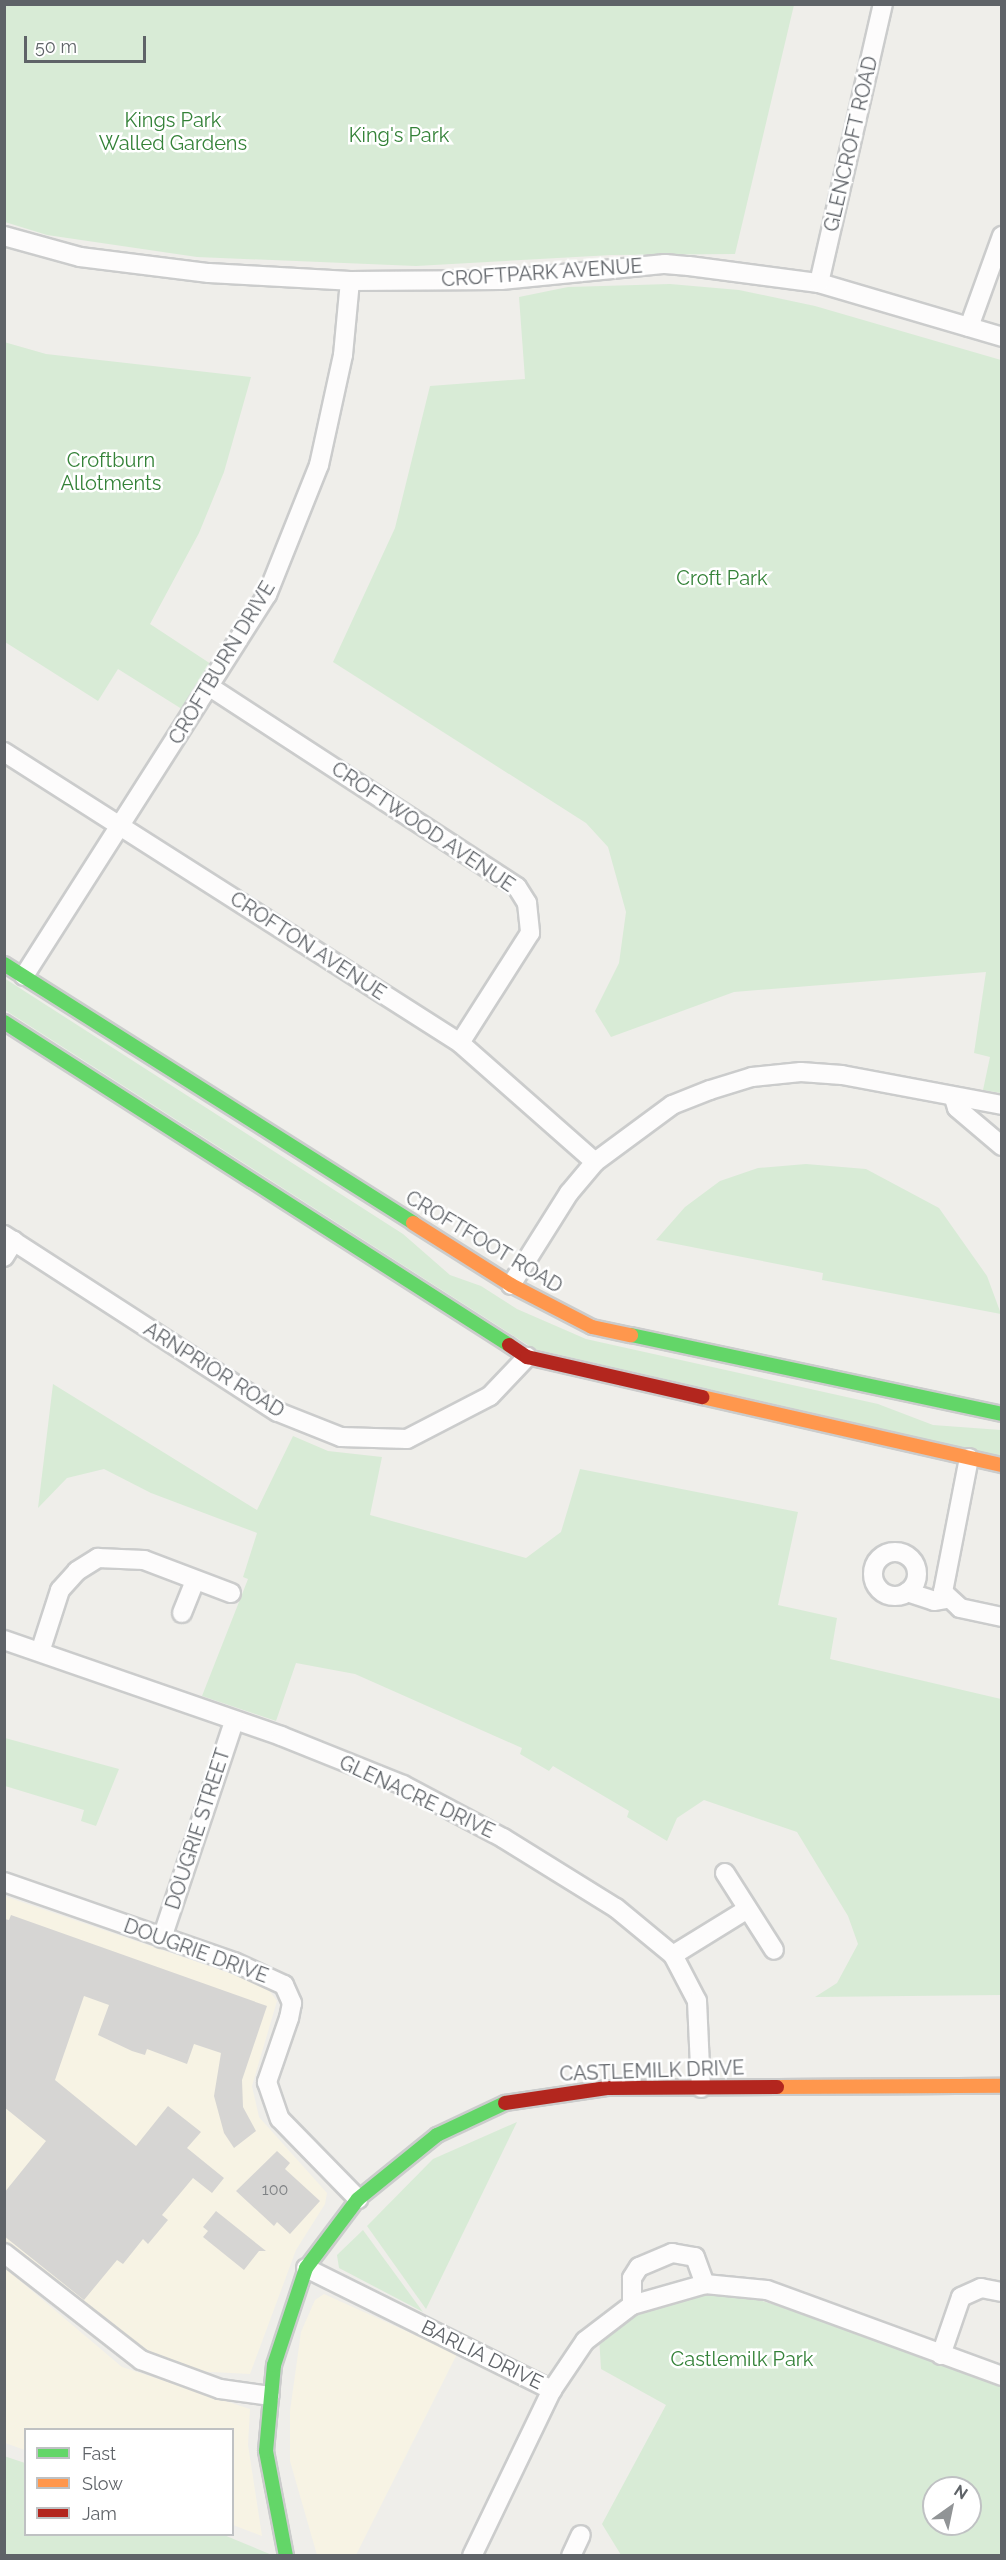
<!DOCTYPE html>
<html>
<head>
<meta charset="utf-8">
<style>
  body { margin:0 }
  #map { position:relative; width:1006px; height:2560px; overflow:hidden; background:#efeeea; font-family:Raleway,sans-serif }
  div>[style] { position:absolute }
  .commercial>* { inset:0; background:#f7f3e4 }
  .green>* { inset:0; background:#d8ebd6 }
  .building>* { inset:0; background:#d6d5d3 }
  .roads { filter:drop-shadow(2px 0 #cbcccc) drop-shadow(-2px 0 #cbcccc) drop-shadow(0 2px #cbcccc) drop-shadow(0 -2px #cbcccc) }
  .street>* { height:18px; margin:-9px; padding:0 9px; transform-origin:9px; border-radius:9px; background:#fdfcfc }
  .street>.ring { margin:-9px; padding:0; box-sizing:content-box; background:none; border:18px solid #fdfcfc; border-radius:50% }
  .fast>* { height:14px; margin:-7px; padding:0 7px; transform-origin:7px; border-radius:7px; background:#63d668 }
  .slow>* { height:14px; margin:-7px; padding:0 7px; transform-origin:7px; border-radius:7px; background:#ff974d }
  .jam>* { height:14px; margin:-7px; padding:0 7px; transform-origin:7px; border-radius:7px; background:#b3261e }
  span { translate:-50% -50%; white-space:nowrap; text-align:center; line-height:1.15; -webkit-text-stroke:5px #fff; paint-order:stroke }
  .number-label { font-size:16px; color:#7e8184 }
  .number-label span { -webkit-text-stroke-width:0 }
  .park-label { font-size:20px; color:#348238 }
  .street-label { font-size:20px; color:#5f6368 }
  .frame { position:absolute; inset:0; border:6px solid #5f6368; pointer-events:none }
  .legend { position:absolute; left:24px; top:2428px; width:210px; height:108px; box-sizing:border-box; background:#fff; border:2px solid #bfc1c3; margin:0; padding:8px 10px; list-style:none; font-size:18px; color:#5f6368 }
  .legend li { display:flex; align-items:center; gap:12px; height:30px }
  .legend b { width:30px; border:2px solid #bfc1c3 }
  .north { position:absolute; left:922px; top:2476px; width:60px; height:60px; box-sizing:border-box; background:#fff; border:2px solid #bfc1c3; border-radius:50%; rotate:33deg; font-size:16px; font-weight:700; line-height:24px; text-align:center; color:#5f6368 }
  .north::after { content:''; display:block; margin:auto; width:21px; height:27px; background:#919496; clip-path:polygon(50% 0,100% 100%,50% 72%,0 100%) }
  .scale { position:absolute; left:24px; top:36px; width:122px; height:27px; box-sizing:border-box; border:3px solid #5f6368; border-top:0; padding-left:8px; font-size:18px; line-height:21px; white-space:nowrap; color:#5f6368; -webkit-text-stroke:4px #fff; paint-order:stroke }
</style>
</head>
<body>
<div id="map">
  <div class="commercial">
    <div style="clip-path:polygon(4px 1896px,265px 1985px,277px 2001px,252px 2086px,259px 2117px,327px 2193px,325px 2204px,296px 2250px,250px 2374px,173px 2370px,5px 2242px)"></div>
    <div style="clip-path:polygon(5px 2268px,122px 2367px,250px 2409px,248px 2445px,262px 2536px,233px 2525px,232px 2430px,26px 2430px,25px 2450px,5px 2443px)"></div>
    <div style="clip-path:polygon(324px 2294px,457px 2354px,356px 2555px,317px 2555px,290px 2461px,290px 2411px,301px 2332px,315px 2300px)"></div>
  </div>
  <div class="green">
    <div style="clip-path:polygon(4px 5px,5px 4px,794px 5px,735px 254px,612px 255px,416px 266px,197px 257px,47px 235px,5px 222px)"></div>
    <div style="clip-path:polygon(670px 284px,739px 290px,815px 306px,1001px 360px,1001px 1093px,983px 1090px,990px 1057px,974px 1053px,986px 972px,734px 992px,611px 1037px,595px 1011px,619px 963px,626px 912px,608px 847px,586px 823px,333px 662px,395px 528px,430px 386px,525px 379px,519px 297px,568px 287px)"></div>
    <div style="clip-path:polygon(4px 342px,46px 354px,251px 377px,224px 472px,199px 533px,150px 624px,214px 666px,185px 711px,118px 669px,98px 701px,5px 642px)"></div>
    <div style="clip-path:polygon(4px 978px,403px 1234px,450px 1275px,481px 1286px,517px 1309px,586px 1339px,878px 1404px,933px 1425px,1001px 1430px,1001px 1456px,534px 1349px,5px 1010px)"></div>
    <div style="clip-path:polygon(806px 1164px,866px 1169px,939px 1208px,987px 1276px,1001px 1314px,822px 1280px,823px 1273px,656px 1240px,685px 1207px,720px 1181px,758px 1168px)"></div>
    <div style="clip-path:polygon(53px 1384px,257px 1510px,293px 1436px,328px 1451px,382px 1457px,370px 1515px,526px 1558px,561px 1532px,580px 1469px,798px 1512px,778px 1605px,837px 1618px,830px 1659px,1001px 1699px,1001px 1995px,815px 1997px,837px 1983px,858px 1944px,848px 1916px,797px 1832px,704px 1800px,677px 1818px,667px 1841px,627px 1817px,629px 1811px,553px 1766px,549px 1771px,520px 1754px,522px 1748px,355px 1674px,296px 1663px,276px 1721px,202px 1696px,248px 1579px,243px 1577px,257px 1533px,151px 1493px,104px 1469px,67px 1478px,38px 1508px)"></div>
    <div style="clip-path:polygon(5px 1738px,119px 1769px,96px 1826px,81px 1821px,84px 1810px,5px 1786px)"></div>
    <div style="clip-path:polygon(517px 2122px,426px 2309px,367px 2226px,433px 2159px)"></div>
    <div style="clip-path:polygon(363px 2230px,423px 2312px,339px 2268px,337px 2255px)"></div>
    <div style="clip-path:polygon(evenodd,702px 2294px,745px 2296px,786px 2308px,1001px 2385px,1001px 2555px,621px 2555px,602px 2524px,666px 2405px,601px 2369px,599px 2336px,653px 2307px,702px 2294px,934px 2488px,970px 2488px,970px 2524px,934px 2524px,934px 2488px)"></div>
    <div style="clip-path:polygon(4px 2456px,25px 2463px,26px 2534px,224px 2535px,272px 2555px,5px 2555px)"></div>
  </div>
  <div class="building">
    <div style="clip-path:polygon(11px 1915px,267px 2006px,242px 2080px,243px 2107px,256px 2131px,234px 2148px,224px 2133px,214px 2096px,221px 2053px,194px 2044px,187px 2064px,147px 2049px,145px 2055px,132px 2051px,98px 2035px,109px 2005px,84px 1996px,55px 2080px,136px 2146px,168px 2106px,201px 2132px,187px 2148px,224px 2178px,212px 2193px,193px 2178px,162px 2215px,168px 2220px,148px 2244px,143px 2239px,123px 2264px,117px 2260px,84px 2300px,4px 2236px,4px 2193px,46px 2141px,4px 2107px,4px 1919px,9px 1920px)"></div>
    <div style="clip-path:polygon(277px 2151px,290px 2163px,285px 2169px,320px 2201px,290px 2234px,277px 2222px,274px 2226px,236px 2191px)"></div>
    <div style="clip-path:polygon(216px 2211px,266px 2251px,259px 2251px,244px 2270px,203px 2237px,208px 2231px,203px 2227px)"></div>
  </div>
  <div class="roads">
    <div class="street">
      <div style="left:4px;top:236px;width:79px;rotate:15.4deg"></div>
      <div style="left:80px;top:257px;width:130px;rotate:7.1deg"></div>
      <div style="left:209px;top:273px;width:141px;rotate:3.2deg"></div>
      <div style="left:350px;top:281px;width:151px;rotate:-0.4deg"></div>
      <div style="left:501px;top:280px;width:165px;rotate:-5.6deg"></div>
      <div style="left:665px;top:264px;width:24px;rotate:5deg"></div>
      <div style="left:689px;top:266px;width:131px;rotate:7.5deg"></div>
      <div style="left:819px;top:283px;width:191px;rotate:16.4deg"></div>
      <div style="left:819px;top:283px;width:286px;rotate:-77.1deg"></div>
      <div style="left:969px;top:327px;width:97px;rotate:-70.1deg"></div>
      <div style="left:210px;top:687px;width:366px;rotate:33.1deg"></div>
      <div style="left:517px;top:887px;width:19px;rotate:58deg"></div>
      <div style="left:527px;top:903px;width:30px;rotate:84deg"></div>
      <div style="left:530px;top:933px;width:130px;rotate:122.5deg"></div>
      <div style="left:4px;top:752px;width:541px;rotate:32.54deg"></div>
      <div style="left:460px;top:1043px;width:180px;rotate:41.4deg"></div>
      <div style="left:24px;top:976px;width:452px;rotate:-57.5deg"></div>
      <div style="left:267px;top:595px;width:140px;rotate:-68.2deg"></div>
      <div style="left:319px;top:465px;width:113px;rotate:-77.7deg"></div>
      <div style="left:343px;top:355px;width:74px;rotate:-84.6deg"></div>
      <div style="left:954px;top:1098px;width:10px;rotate:73deg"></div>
      <div style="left:957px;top:1108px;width:59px;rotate:40.2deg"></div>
      <div style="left:4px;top:1235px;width:326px;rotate:32.9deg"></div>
      <div style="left:278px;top:1412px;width:68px;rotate:21.6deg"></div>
      <div style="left:341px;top:1437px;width:66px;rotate:1.7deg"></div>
      <div style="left:407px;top:1439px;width:93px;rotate:-27.4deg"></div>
      <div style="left:490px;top:1396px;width:54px;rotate:-46.5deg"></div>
      <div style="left:4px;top:1257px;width:19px;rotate:-58deg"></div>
      <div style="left:511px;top:1285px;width:109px;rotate:-57.8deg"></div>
      <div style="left:569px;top:1193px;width:40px;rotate:-50deg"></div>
      <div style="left:595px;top:1162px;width:96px;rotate:-36.5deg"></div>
      <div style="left:672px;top:1105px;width:41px;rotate:-21.5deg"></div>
      <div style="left:710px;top:1090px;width:44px;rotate:-17.2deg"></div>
      <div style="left:752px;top:1077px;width:49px;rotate:-5.8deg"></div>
      <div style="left:801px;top:1072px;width:41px;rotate:4.2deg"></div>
      <div style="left:842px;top:1075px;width:163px;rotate:10.6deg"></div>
      <div style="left:969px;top:1458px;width:136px;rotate:101deg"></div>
      <div style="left:943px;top:1592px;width:23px;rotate:43deg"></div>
      <div style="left:960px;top:1608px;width:43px;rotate:12.1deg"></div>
      <div class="ring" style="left:873px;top:1552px;width:26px;height:26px"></div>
      <div style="left:907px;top:1592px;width:28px;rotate:18deg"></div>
      <div style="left:934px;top:1601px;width:13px;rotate:-9deg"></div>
      <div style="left:182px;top:1613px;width:35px;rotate:-68deg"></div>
      <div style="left:4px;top:1640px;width:293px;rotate:19.1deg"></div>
      <div style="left:281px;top:1736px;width:131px;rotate:21.9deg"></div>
      <div style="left:403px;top:1785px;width:113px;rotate:27.9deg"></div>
      <div style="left:503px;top:1838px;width:133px;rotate:31.8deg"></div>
      <div style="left:616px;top:1908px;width:74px;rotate:39.5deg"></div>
      <div style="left:673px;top:1955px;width:52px;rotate:62.4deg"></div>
      <div style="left:697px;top:2001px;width:87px;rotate:87.4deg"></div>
      <div style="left:41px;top:1649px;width:62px;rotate:-72.1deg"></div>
      <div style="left:60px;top:1590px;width:25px;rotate:-48deg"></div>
      <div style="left:77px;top:1571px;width:25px;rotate:-32deg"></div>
      <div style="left:98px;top:1558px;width:46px;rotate:2.5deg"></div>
      <div style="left:144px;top:1560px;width:93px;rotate:20.8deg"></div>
      <div style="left:725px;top:1873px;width:91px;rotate:57.5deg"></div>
      <div style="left:4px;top:1882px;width:244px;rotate:19.2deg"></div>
      <div style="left:234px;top:1962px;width:55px;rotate:24.7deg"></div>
      <div style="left:284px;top:1985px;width:20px;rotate:66deg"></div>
      <div style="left:292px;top:2003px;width:15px;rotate:101deg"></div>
      <div style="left:289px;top:2018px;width:68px;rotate:109deg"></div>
      <div style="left:267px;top:2082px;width:39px;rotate:71deg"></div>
      <div style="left:280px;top:2119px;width:112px;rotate:45.7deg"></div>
      <div style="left:162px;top:1938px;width:229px;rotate:-71.6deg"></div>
      <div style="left:673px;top:1955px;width:86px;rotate:-31.7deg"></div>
      <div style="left:4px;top:2253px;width:174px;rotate:38deg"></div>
      <div style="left:141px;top:2360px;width:84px;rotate:20.2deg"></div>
      <div style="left:220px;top:2389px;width:50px;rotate:8deg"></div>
      <div style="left:306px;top:2268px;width:275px;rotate:26.4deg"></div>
      <div style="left:552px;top:2390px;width:59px;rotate:-56deg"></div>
      <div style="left:585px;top:2341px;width:59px;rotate:-37.5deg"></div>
      <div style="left:632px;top:2305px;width:76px;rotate:-16deg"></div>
      <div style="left:705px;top:2284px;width:62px;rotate:5.5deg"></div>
      <div style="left:767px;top:2290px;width:250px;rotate:20.1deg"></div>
      <div style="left:632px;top:2305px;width:27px;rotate:-90deg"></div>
      <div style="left:632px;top:2278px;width:13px;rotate:-58deg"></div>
      <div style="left:639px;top:2267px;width:36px;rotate:-23deg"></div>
      <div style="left:672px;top:2253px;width:23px;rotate:10deg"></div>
      <div style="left:695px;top:2257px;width:29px;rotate:70deg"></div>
      <div style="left:941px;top:2355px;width:61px;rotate:-71deg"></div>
      <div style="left:961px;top:2297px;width:22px;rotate:-24deg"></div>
      <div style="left:981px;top:2288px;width:21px;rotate:11deg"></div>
      <div style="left:472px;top:2556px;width:184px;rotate:-64.3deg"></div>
      <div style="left:571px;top:2556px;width:23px;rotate:-65deg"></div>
    </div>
    <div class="fast">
      <div style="left:4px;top:964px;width:484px;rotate:32.3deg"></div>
      <div style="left:4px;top:1022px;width:599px;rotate:32.6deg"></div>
      <div style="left:631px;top:1335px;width:379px;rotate:12deg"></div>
      <div style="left:286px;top:2556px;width:107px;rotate:-100.8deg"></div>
      <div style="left:266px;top:2451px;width:86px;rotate:-84.7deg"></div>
      <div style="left:274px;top:2365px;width:102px;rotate:-71.7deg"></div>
      <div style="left:306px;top:2268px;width:86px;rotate:-53deg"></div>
      <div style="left:358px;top:2199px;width:102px;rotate:-39deg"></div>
      <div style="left:437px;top:2135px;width:75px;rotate:-25.2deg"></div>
    </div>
    <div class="slow">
      <div style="left:413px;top:1223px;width:116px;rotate:32.3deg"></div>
      <div style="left:511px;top:1285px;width:91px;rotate:27.4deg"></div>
      <div style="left:592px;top:1327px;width:40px;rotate:12deg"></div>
      <div style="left:702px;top:1397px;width:308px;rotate:12.8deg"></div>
      <div style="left:777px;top:2087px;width:225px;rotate:-0.3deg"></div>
    </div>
    <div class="jam">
      <div style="left:509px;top:1345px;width:22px;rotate:34deg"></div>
      <div style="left:527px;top:1357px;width:180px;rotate:12.9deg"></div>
      <div style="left:505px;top:2103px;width:103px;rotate:-8.4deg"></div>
      <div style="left:607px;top:2088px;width:170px;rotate:-0.3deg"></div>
    </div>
  </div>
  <div class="number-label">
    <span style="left:275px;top:2190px">100</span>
  </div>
  <div class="park-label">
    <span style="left:173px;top:132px">Kings Park<br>Walled Gardens</span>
    <span style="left:399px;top:135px">King's Park</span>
    <span style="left:111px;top:472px">Croftburn<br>Allotments</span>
    <span style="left:722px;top:578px">Croft Park</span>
    <span style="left:742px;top:2359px">Castlemilk Park</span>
  </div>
  <div class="street-label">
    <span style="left:851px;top:144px;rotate:-77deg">GLENCROFT ROAD</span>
    <span style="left:542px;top:273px;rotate:-4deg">CROFTPARK AVENUE</span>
    <span style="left:222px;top:663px;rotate:-59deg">CROFTBURN DRIVE</span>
    <span style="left:423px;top:827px;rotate:34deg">CROFTWOOD AVENUE</span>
    <span style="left:308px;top:946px;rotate:33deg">CROFTON AVENUE</span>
    <span style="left:484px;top:1242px;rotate:31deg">CROFTFOOT ROAD</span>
    <span style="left:214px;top:1370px;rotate:32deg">ARNPRIOR ROAD</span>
    <span style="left:417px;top:1797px;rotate:25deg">GLENACRE DRIVE</span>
    <span style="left:198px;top:1829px;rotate:-72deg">DOUGRIE STREET</span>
    <span style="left:196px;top:1951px;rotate:20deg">DOUGRIE DRIVE</span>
    <span style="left:652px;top:2071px;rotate:-2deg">CASTLEMILK DRIVE</span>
    <span style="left:482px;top:2355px;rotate:26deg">BARLIA DRIVE</span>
  </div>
  <div class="frame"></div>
  <ul class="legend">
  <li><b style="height:8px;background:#63d668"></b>Fast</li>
  <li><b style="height:8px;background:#ff974d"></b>Slow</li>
  <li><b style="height:8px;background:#b3261e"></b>Jam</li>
  </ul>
  <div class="north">N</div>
  <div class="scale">50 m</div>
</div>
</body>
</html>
